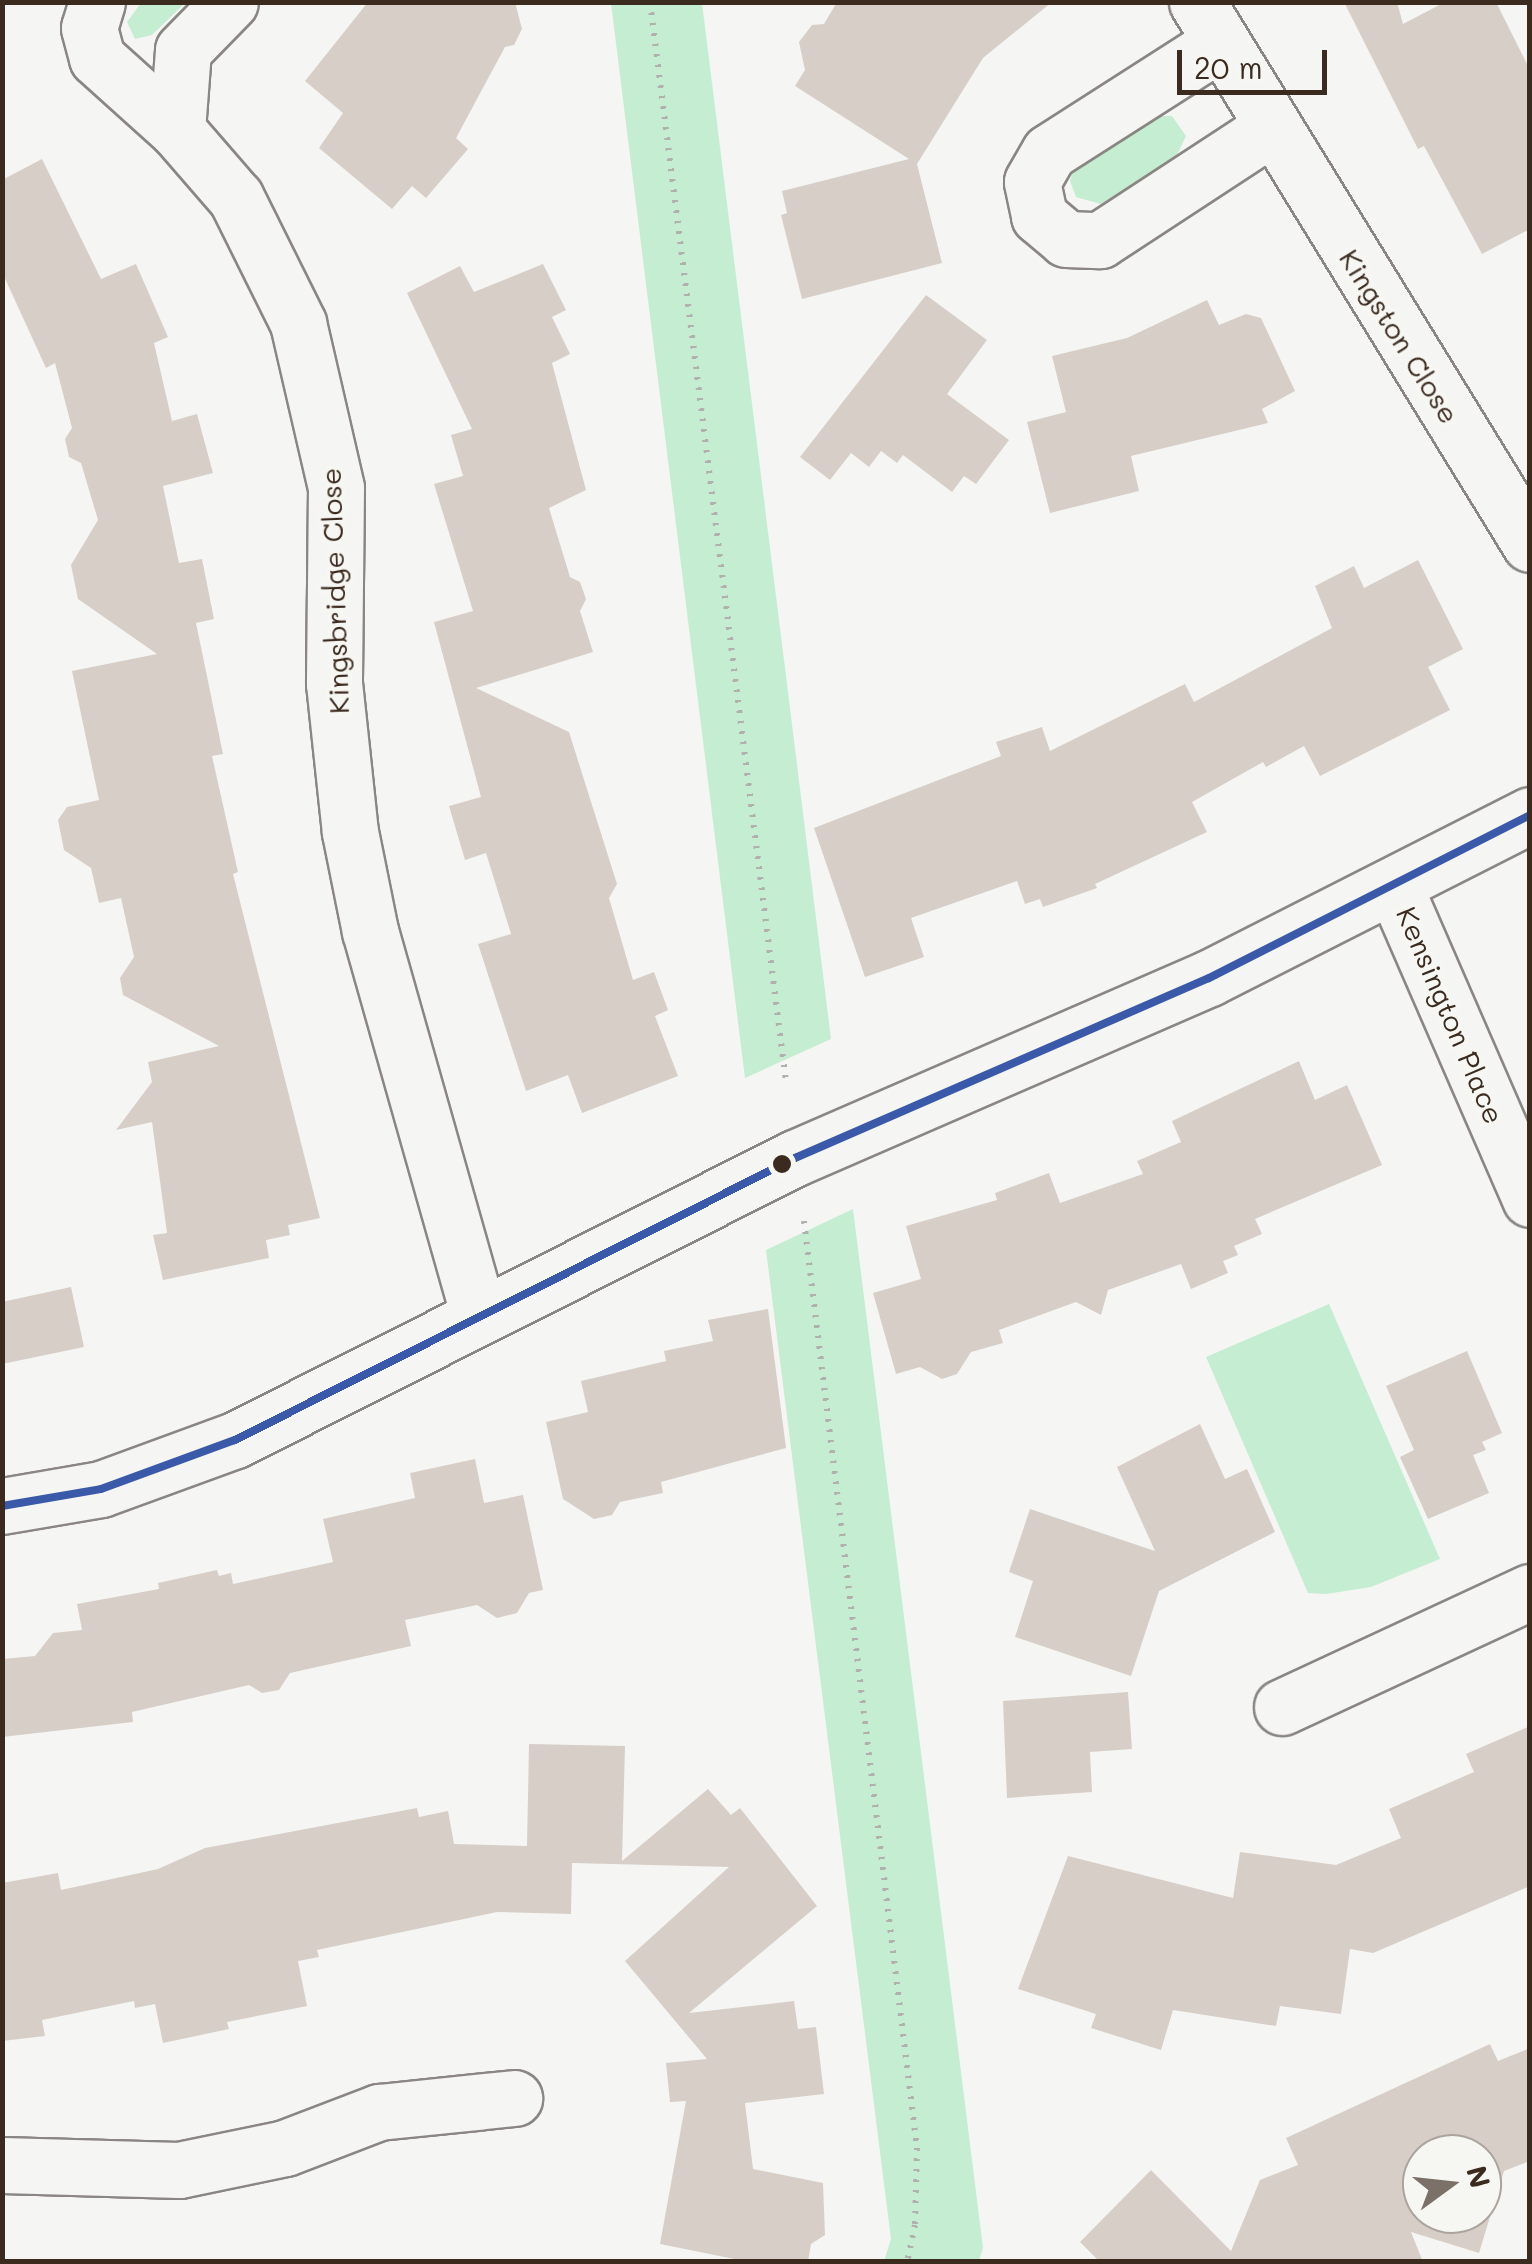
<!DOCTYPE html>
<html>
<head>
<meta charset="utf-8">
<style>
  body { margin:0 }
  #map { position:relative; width:1532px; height:2264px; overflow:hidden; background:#f5f5f3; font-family:Mali,sans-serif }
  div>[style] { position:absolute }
  .green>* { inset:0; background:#c5edd1 }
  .building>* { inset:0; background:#d7cfc7 }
  .path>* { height:6px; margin-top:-3px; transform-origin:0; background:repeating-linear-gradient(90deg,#b2b0ae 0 2.5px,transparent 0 10.5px) }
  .roads { filter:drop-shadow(2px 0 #8a8683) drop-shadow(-2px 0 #8a8683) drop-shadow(0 2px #8a8683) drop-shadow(0 -2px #8a8683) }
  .minor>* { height:55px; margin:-27.5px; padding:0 27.5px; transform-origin:27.5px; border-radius:27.5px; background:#f5f5f3 }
  .tertiary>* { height:55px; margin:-27.5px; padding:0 27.5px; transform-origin:27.5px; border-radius:27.5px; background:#f5f5f3 }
  .bus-1>* { height:8px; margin:-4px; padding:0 4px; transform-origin:4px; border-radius:4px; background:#3a59a8 }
  .dots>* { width:28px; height:28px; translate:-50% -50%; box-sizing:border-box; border:5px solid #f6f6f2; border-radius:50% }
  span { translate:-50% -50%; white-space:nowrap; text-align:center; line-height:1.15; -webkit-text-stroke:9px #f6f6f2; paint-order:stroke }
  .street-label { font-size:28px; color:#3b2a1e }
  .frame { position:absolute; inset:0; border:5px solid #3b2a1e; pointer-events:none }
  .north { position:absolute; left:1402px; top:2134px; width:100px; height:100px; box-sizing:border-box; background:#f6f6f2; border:2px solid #aba49d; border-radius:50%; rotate:75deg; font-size:28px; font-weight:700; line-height:40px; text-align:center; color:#3b2a1e }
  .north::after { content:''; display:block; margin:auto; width:35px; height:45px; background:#7c7169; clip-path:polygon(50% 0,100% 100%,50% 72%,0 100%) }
  .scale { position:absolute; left:1177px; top:50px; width:150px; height:45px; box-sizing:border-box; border:5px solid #3b2a1e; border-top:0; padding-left:12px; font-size:30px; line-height:35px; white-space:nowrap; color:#3b2a1e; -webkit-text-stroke:8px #f6f6f2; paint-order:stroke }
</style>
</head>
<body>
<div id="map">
  <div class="green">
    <div style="clip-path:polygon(141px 3px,141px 2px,185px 3px,152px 35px,135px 39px,127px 22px)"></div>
    <div style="clip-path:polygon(611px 3px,702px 3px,788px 692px,831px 1039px,745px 1078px)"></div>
    <div style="clip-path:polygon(1157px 116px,1172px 116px,1186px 136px,1174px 161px,1101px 204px,1076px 197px,1070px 181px,1076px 163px)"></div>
    <div style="clip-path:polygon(853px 1209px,983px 2248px,979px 2261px,884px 2261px,891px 2239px,766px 1250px)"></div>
    <div style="clip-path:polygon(1329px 1304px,1440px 1559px,1371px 1587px,1326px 1594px,1308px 1593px,1206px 1357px)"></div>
  </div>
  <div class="building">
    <div style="clip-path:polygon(368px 2px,515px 2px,522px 29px,514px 45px,505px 47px,456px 138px,468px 149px,426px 198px,412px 186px,392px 209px,319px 148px,343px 113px,305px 81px)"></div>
    <div style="clip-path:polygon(837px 2px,1052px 2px,983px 58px,917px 164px,942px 263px,802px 299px,781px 215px,787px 213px,782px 191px,909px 159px,795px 86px,805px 70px,799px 42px,812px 25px,824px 24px)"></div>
    <div style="clip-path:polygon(1344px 2px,1397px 2px,1403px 24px,1445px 2px,1496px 2px,1530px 70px,1530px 229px,1482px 254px,1424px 146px,1418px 149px)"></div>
    <div style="clip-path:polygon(42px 159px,101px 279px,136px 264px,168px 337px,154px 343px,172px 421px,197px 414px,213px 473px,163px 486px,179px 563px,202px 559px,214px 619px,196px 623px,223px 754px,212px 756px,238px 872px,233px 874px,320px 1218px,288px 1225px,290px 1235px,266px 1240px,269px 1258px,163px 1280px,153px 1235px,167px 1233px,152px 1122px,116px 1130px,152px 1082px,148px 1062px,219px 1046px,123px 995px,120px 978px,134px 957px,121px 898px,99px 903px,91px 868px,64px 850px,58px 820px,67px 807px,99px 800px,72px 671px,157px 654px,78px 599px,71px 565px,98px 520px,81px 463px,69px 457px,65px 439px,72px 428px,55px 363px,46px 368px,2px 272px,2px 180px)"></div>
    <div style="clip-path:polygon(543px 264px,566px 310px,552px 317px,570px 354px,552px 363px,586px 490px,549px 508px,570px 577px,580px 582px,586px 599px,580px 611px,593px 652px,476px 688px,569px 732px,617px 884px,609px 898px,633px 980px,654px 972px,668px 1010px,655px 1016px,678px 1076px,582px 1113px,568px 1075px,526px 1091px,478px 944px,511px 934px,486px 853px,465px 860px,449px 806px,481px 797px,434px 622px,473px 611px,434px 484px,463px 476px,451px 435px,472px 429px,407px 293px,460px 266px,474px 292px)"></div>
    <div style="clip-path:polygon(926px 295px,987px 340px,947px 394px,1009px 440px,976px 484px,964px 476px,952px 492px,903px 455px,897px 463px,881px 451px,869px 467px,851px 453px,830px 480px,800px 457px)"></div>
    <div style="clip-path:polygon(1207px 300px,1219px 325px,1246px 314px,1261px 318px,1295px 391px,1262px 409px,1268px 423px,1131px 456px,1139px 491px,1050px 513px,1027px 422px,1066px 412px,1052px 356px,1127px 338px)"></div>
    <div style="clip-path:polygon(1418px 560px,1463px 649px,1428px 667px,1450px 710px,1320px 776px,1304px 746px,1266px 767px,1263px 762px,1192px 802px,1207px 832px,1095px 884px,1097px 888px,1043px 907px,1040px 899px,1025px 904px,1017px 881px,911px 918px,924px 957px,865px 977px,814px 828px,1001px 756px,996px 742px,1042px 727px,1050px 751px,1185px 684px,1194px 702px,1332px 628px,1315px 586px,1354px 566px,1364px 588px)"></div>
    <div style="clip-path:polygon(1299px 1061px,1315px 1100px,1347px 1085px,1382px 1165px,1255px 1219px,1262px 1234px,1234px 1246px,1238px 1255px,1223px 1261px,1228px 1273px,1191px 1289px,1181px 1264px,1108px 1290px,1101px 1315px,1076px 1302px,999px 1330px,1003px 1343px,971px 1352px,957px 1374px,942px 1379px,920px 1367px,896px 1374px,873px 1293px,921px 1279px,906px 1226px,997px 1200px,995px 1193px,1049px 1173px,1060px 1203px,1143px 1174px,1137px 1161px,1181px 1142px,1172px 1121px)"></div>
    <div style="clip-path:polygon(71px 1287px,84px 1347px,2px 1364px,2px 1302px)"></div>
    <div style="clip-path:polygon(768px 1309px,786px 1448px,661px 1482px,663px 1493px,620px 1502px,612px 1515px,594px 1519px,563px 1499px,546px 1422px,588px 1412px,581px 1381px,666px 1361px,664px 1351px,713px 1341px,708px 1320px)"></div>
    <div style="clip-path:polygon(1467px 1351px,1502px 1433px,1482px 1442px,1486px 1450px,1473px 1455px,1489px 1493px,1428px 1519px,1400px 1457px,1414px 1450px,1386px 1386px)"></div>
    <div style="clip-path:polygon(1200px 1424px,1225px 1479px,1247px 1469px,1275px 1532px,1159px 1591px,1131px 1676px,1015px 1637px,1033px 1581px,1009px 1572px,1030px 1509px,1155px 1551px,1117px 1467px)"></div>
    <div style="clip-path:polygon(475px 1459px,484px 1503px,523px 1495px,543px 1590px,529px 1593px,517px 1613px,497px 1618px,477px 1605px,405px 1620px,411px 1646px,290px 1673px,279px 1690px,262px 1693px,249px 1685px,132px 1712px,133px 1722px,2px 1737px,2px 1659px,35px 1656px,53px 1633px,82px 1630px,77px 1604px,159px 1589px,158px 1583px,217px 1570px,219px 1576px,231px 1573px,233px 1584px,333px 1562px,323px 1519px,415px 1498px,410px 1473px)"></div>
    <div style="clip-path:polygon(1128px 1692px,1132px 1749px,1090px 1752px,1092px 1792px,1007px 1798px,1003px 1701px)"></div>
    <div style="clip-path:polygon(1530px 1726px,1530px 1886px,1373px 1953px,1350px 1949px,1341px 2014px,1280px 2006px,1276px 2026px,1173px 2010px,1161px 2050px,1091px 2028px,1096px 2014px,1018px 1989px,1068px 1856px,1233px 1898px,1240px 1852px,1336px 1865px,1401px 1838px,1389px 1809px,1474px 1772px,1466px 1754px)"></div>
    <div style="clip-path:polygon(529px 1744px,625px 1746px,622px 1861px,708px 1789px,731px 1815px,740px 1808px,817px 1906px,689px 2013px,794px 2001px,798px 2029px,816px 2027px,824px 2094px,745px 2103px,753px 2169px,823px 2183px,825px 2235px,811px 2244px,808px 2262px,749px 2262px,660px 2244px,686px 2101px,670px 2102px,666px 2063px,707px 2059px,625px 1961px,729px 1867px,572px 1863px,571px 1914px,497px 1912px,317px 1950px,319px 1957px,298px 1961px,307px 2006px,227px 2022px,229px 2029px,163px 2043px,155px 2004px,135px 2008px,134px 2001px,42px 2020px,45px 2036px,2px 2041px,2px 1883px,58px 1873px,61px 1890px,158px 1869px,205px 1848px,417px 1808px,419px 1817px,448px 1811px,454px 1844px,527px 1846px)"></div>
    <div style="clip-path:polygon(evenodd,1490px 2044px,1498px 2061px,1530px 2048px,1530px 2161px,1504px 2171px,1479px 2253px,1411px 2232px,1423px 2262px,1100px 2262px,1080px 2242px,1151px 2170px,1231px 2251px,1260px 2180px,1298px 2165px,1286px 2138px,1490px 2044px,1422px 2154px,1482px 2154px,1482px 2214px,1422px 2214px,1422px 2154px)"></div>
  </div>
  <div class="path">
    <div style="left:650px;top:2px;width:1089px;rotate:82.82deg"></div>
    <div style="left:804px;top:1221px;width:934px;rotate:83.05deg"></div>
    <div style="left:917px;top:2148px;width:77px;rotate:91.5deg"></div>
    <div style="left:915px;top:2225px;width:38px;rotate:102deg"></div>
  </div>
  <div class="roads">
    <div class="minor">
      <div style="left:97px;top:2px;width:27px;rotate:107deg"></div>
      <div style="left:89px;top:28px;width:31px;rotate:75deg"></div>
      <div style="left:97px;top:58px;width:108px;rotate:42deg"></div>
      <div style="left:177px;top:130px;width:90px;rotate:49.1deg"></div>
      <div style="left:236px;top:198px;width:140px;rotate:63.6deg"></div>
      <div style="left:298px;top:323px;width:169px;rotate:77deg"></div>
      <div style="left:336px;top:488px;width:195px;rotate:90.6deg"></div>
      <div style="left:334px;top:683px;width:150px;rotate:83.9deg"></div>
      <div style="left:350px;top:832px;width:101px;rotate:78.6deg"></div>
      <div style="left:370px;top:931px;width:400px;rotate:74.2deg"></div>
      <div style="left:1197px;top:2px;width:636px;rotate:58.43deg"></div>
      <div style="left:1221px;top:42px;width:204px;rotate:147.4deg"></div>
      <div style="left:1049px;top:152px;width:34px;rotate:120deg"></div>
      <div style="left:1032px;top:182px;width:35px;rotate:78deg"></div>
      <div style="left:1039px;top:216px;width:35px;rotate:40deg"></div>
      <div style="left:1066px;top:239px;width:34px;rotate:2deg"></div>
      <div style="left:1100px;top:240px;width:204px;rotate:-33.2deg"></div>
      <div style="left:177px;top:130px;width:80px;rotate:-85.7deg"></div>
      <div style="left:183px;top:50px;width:67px;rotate:-45.6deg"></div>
      <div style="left:1395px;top:888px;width:339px;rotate:66.5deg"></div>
      <div style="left:1282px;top:1707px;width:273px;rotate:-24.9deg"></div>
      <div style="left:2px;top:2165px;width:177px;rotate:1.6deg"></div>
      <div style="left:179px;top:2170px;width:108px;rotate:-11.7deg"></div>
      <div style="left:285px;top:2148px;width:101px;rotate:-21deg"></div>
      <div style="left:379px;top:2112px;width:136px;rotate:-5.9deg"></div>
    </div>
    <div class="tertiary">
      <div style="left:2px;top:1506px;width:100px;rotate:-9.7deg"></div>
      <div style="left:101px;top:1489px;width:143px;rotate:-20.1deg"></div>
      <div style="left:235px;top:1440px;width:627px;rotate:-26.73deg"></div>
      <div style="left:795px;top:1158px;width:451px;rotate:-23.5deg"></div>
      <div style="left:1209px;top:978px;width:360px;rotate:-26.9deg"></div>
    </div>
  </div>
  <div class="bus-1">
    <div style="left:2px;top:1506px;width:100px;rotate:-9.7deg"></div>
    <div style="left:101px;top:1489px;width:143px;rotate:-20.1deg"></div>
    <div style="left:235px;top:1440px;width:627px;rotate:-26.73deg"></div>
    <div style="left:795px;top:1158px;width:451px;rotate:-23.5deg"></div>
    <div style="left:1209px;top:978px;width:360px;rotate:-26.9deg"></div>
  </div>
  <div class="dots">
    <div style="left:782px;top:1164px;background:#3b2a1e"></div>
  </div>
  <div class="street-label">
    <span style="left:1400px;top:336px;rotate:58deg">Kingston Close</span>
    <span style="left:334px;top:591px;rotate:-92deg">Kingsbridge Close</span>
    <span style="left:1451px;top:1015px;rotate:67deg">Kensington Place</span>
  </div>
  <div class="frame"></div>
  <div class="north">N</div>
  <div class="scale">20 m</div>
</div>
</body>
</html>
